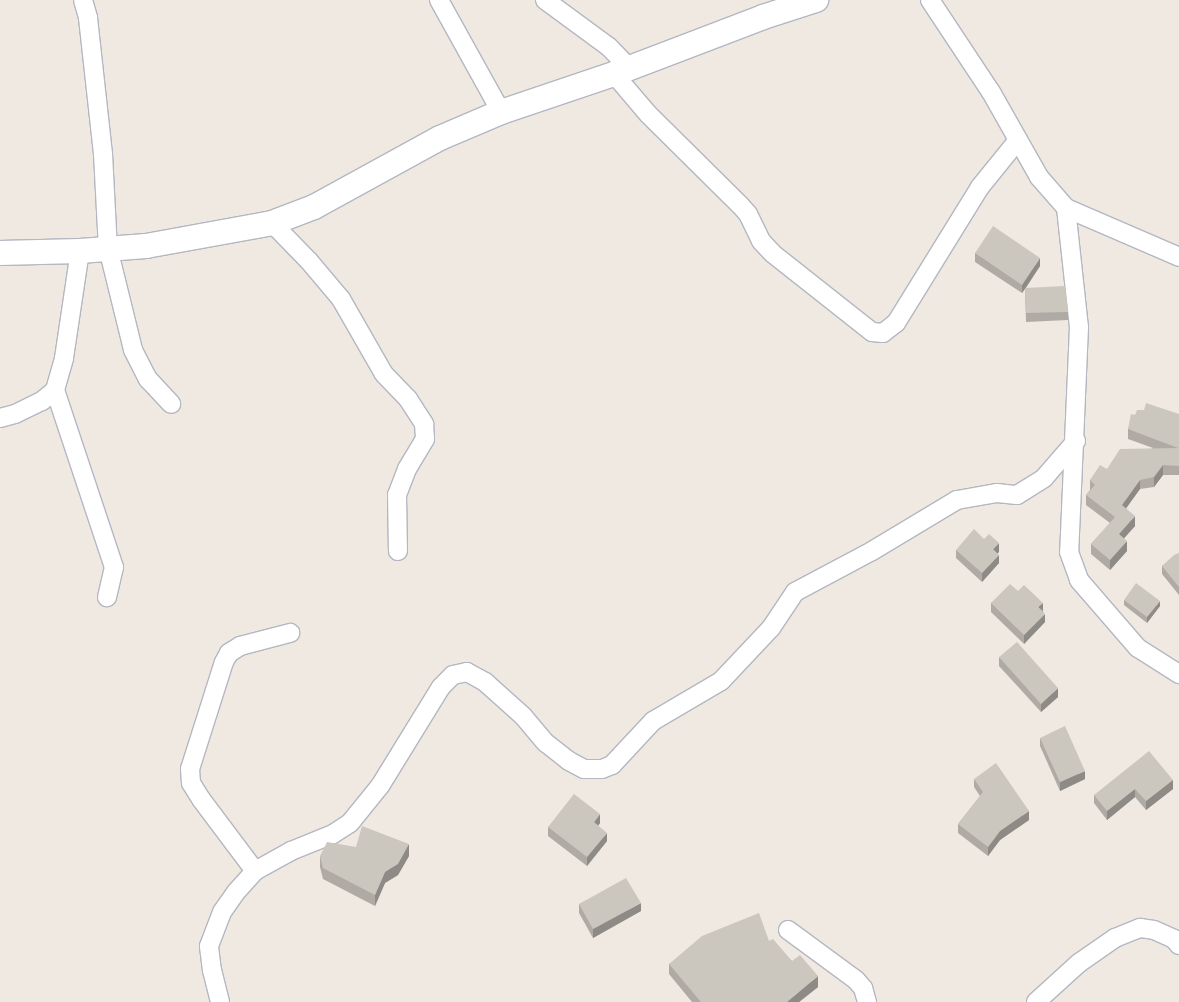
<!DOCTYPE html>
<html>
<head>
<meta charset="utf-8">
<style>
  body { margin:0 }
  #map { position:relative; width:1179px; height:1002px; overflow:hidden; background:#efe9e1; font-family:"Source Sans 3",sans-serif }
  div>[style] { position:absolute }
  .roads { filter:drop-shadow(1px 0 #b4b7c1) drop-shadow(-1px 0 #b4b7c1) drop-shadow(0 1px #b4b7c1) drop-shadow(0 -1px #b4b7c1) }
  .street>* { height:18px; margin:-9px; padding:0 9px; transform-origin:9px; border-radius:9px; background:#fff }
  .secondary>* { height:24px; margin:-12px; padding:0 12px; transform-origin:12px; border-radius:12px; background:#fff }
  .wall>* { inset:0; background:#afaba4 }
  .shaded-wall>* { inset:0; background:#8e8b86 }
  .building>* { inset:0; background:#cbc7bf }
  span { translate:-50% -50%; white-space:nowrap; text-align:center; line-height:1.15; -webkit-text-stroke:4.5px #fff; paint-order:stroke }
</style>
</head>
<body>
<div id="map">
  <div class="roads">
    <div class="street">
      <div style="left:83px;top:0;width:19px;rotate:74deg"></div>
      <div style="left:88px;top:18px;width:137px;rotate:83.7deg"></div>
      <div style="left:103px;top:154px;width:94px;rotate:87deg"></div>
      <div style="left:108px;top:248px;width:105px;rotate:76.2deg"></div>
      <div style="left:133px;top:350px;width:33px;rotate:63deg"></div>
      <div style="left:148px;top:379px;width:34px;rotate:47deg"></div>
      <div style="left:439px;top:0;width:128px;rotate:61deg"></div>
      <div style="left:545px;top:0;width:79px;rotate:36.3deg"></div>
      <div style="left:609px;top:47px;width:29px;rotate:46deg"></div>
      <div style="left:930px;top:0;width:110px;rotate:56.5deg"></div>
      <div style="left:991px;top:92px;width:98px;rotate:60.5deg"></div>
      <div style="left:1039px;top:177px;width:41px;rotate:48.9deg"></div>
      <div style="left:1066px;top:208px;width:123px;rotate:23.4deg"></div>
      <div style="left:614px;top:74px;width:52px;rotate:49.6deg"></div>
      <div style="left:648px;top:114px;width:129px;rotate:44.7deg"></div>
      <div style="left:740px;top:205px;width:12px;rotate:48deg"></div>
      <div style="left:748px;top:214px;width:30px;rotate:64deg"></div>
      <div style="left:761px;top:241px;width:16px;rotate:47deg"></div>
      <div style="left:772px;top:253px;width:127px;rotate:38.3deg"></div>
      <div style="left:872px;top:332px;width:11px;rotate:5deg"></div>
      <div style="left:883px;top:333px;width:16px;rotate:-38deg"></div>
      <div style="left:896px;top:323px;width:160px;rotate:-58.3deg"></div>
      <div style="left:980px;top:187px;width:60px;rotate:-51deg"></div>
      <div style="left:1066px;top:208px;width:120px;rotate:83.8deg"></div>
      <div style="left:1079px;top:327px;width:225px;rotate:92.5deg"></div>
      <div style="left:1069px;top:552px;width:30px;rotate:70deg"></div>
      <div style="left:1079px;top:580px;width:90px;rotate:49.1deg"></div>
      <div style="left:1138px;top:648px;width:49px;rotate:32.4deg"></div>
      <div style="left:272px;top:223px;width:53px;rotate:45.8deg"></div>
      <div style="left:309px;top:261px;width:50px;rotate:49.9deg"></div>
      <div style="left:341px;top:299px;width:86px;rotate:60.2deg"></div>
      <div style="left:384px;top:374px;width:35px;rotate:46deg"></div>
      <div style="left:408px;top:399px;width:30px;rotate:57deg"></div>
      <div style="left:424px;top:424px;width:15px;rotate:86deg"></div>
      <div style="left:425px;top:439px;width:35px;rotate:121deg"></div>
      <div style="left:407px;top:469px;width:28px;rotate:111deg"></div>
      <div style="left:397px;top:495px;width:56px;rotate:89deg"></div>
      <div style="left:55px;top:390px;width:187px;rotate:71.6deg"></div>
      <div style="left:114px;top:567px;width:31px;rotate:103deg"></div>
      <div style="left:0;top:418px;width:16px;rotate:-15deg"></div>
      <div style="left:15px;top:414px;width:30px;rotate:-26deg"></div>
      <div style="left:42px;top:401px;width:17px;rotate:-40deg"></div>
      <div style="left:55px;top:390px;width:33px;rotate:-74deg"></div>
      <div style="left:64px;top:358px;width:108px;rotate:-81.5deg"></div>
      <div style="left:255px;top:871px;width:90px;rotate:-126.9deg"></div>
      <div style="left:201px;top:799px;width:19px;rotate:-122deg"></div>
      <div style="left:191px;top:783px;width:14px;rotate:-94deg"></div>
      <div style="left:190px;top:769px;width:112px;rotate:-72.4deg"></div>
      <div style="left:224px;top:662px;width:10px;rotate:-61deg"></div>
      <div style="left:229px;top:653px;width:13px;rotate:-32deg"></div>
      <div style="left:240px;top:646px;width:52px;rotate:-14.6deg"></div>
      <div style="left:788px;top:930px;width:84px;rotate:36.3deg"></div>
      <div style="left:856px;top:980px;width:11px;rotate:49deg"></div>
      <div style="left:863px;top:988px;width:15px;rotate:74deg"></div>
      <div style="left:220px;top:1002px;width:32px;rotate:-104deg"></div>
      <div style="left:212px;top:971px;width:25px;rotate:-97deg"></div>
      <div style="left:209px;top:946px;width:36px;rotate:-69deg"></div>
      <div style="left:222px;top:912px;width:24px;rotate:-55deg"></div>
      <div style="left:236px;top:892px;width:28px;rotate:-48deg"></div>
      <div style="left:255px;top:871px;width:41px;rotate:-29.1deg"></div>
      <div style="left:291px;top:851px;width:45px;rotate:-22deg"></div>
      <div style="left:333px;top:834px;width:20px;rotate:-33deg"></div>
      <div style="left:350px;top:823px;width:48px;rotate:-51deg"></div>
      <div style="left:380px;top:786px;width:116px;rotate:-58.4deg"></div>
      <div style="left:441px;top:687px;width:17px;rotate:-45deg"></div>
      <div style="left:453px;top:675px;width:14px;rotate:-12deg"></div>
      <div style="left:467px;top:672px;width:21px;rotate:29deg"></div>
      <div style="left:485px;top:682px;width:51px;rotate:41.8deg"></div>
      <div style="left:523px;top:716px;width:35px;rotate:50deg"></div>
      <div style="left:546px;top:743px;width:29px;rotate:38deg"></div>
      <div style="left:569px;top:761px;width:17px;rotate:28deg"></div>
      <div style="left:584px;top:769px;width:18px"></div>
      <div style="left:602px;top:769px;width:11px;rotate:-22deg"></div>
      <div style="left:612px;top:765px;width:60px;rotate:-47deg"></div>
      <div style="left:653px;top:721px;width:79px;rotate:-30.5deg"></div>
      <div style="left:721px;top:681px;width:73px;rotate:-46.7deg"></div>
      <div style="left:771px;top:628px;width:43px;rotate:-56.3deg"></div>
      <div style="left:795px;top:592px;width:87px;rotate:-28deg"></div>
      <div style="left:872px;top:551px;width:99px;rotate:-31deg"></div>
      <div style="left:957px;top:500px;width:41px;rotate:-9.9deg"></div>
      <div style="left:997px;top:493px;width:20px;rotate:6deg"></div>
      <div style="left:1017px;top:495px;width:32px;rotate:-32deg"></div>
      <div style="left:1044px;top:478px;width:49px;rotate:-49.1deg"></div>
      <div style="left:1036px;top:1002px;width:58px;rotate:-42.2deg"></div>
      <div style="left:1079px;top:963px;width:44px;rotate:-34.8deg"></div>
      <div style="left:1115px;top:938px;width:27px;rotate:-22deg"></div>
      <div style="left:1140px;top:928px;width:14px;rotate:8deg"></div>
      <div style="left:1154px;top:930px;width:22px;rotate:24deg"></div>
      <div style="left:1174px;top:939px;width:8px;rotate:50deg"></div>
    </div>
    <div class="secondary">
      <div style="left:0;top:253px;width:80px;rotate:-1.4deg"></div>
      <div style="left:80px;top:251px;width:66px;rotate:-4.3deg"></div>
      <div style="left:146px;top:246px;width:128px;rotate:-10.3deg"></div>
      <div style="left:272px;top:223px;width:45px;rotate:-20.9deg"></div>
      <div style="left:314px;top:207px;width:144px;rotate:-28.7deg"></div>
      <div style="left:440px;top:138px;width:66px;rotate:-23.1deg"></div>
      <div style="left:501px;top:112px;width:119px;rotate:-18.6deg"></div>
      <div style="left:614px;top:74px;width:160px;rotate:-20.9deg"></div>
      <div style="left:763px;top:17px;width:56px;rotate:-17.8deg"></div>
    </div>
  </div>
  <div class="wall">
    <div style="clip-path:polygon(975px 253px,1040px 266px,1026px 288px,1068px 312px,1068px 320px,1026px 322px,1025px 289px,1022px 293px,975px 262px)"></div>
    <div style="clip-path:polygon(1179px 414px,1179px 475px,1163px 475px,1154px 487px,1140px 489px,1126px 508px,1135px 526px,1124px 538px,1127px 551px,1110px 570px,1091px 554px,1091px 544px,1110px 523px,1086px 505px,1086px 495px,1090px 490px,1090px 480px,1107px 469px,1153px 448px,1128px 439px,1128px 429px,1135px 415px)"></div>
    <div style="clip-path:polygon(956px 550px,999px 552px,997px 553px,999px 563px,982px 582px,956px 558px)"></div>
    <div style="clip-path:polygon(1179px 553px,1179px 595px,1162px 574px,1162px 566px)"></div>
    <div style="clip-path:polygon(1018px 591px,1043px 611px,1045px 622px,1024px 644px,991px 612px,991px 603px)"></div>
    <div style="clip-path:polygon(1124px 600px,1160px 606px,1147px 623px,1124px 605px)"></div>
    <div style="clip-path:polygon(999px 657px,1058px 697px,1041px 712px,999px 666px)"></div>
    <div style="clip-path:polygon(1040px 738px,1085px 779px,1060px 791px,1040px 746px)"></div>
    <div style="clip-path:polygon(974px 779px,1029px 820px,1000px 840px,988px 856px,958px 833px,958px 824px,980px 796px,974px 787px)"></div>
    <div style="clip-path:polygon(1173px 780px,1173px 789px,1146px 810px,1135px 797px,1107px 820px,1094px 803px,1094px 795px)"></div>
    <div style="clip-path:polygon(600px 823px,598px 826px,607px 841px,587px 866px,548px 836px,548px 827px)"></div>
    <div style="clip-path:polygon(320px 856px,409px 856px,398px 875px,385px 883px,375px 906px,323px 879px,320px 867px)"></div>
    <div style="clip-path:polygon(579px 904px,641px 911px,593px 938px,579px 913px)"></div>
    <div style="clip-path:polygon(769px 941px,792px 961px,818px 987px,799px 1002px,692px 1002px,669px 974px,669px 964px)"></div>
  </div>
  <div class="shaded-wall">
    <div style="clip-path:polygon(1040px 258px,1040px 266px,1022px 293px,1022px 285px)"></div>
    <div style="clip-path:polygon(1163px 465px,1163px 475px,1154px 487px,1154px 477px)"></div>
    <div style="clip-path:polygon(1140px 480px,1140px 489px,1122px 514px,1122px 505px)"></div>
    <div style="clip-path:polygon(1135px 516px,1135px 526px,1119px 544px,1119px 534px)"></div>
    <div style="clip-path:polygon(1127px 541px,1127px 551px,1110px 570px,1110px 560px)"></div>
    <div style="clip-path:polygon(999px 543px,999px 552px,993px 558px,993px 549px)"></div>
    <div style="clip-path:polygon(999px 555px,999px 563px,982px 582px,982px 573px)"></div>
    <div style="clip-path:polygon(1160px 601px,1160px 606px,1147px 623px,1147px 617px)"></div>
    <div style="clip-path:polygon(1043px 603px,1043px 611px,1038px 607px)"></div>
    <div style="clip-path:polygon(1045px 614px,1045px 622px,1024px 644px,1024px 635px)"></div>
    <div style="clip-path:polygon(1058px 688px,1058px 697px,1041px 712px,1041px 704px)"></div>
    <div style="clip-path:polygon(1085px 771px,1085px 779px,1060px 791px,1060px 782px)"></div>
    <div style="clip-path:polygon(1173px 780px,1173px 789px,1146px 810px,1146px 801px)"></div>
    <div style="clip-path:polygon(1135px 789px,1135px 797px,1107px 820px,1107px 811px)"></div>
    <div style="clip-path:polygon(1029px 811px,1029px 820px,1000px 840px,988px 856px,988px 847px,1000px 831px)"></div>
    <div style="clip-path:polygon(600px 814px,600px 823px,594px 831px,594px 822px)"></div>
    <div style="clip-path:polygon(607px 833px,607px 841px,587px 866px,587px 857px)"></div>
    <div style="clip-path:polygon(409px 844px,409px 856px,398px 875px,385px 883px,375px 906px,375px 895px,385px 872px)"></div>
    <div style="clip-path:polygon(641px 903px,641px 911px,593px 938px,593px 929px)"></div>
    <div style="clip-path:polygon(818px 976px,818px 987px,799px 1002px,787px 1002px)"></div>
  </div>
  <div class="building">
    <div style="clip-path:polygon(993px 226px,1040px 258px,1022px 285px,975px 253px)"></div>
    <div style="clip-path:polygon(1065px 286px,1068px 312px,1026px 313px,1025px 288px)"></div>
    <div style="clip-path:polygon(1146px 403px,1179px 414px,1179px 466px,1163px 465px,1154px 477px,1140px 480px,1122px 505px,1135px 516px,1119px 534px,1127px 541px,1110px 560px,1091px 544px,1115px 517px,1086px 495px,1095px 485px,1090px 480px,1100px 465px,1107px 469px,1120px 449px,1178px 448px,1128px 429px,1131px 414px,1135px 415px,1137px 410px,1144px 410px)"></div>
    <div style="clip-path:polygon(974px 529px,984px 539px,989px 534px,999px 543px,993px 549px,999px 555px,982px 573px,956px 550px)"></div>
    <div style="clip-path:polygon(1179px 553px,1179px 587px,1162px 566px,1174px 555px)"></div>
    <div style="clip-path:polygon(1136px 583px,1160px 601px,1147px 617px,1124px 600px)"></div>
    <div style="clip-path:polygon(1010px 584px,1018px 591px,1024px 585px,1043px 603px,1038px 607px,1045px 614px,1024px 635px,991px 603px)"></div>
    <div style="clip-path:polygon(1017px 642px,1058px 688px,1041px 704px,999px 657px)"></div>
    <div style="clip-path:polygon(1065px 726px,1085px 771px,1060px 782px,1040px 738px)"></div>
    <div style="clip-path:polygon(1149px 751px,1173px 780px,1146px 801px,1135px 789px,1107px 811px,1094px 795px)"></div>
    <div style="clip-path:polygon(996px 763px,1029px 811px,1000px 831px,988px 847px,958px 824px,983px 792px,974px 779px)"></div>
    <div style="clip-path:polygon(574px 794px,600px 814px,594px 822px,607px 833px,587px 857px,548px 827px)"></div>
    <div style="clip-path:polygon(362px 826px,409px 844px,398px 864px,385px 872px,375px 895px,323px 868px,320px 856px,327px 842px,356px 847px)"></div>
    <div style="clip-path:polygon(626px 878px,641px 903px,593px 929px,579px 904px)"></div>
    <div style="clip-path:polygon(759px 913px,769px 941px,773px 939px,792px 961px,800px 955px,818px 976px,787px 1002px,701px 1002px,669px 964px,702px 936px)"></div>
  </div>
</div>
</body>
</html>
